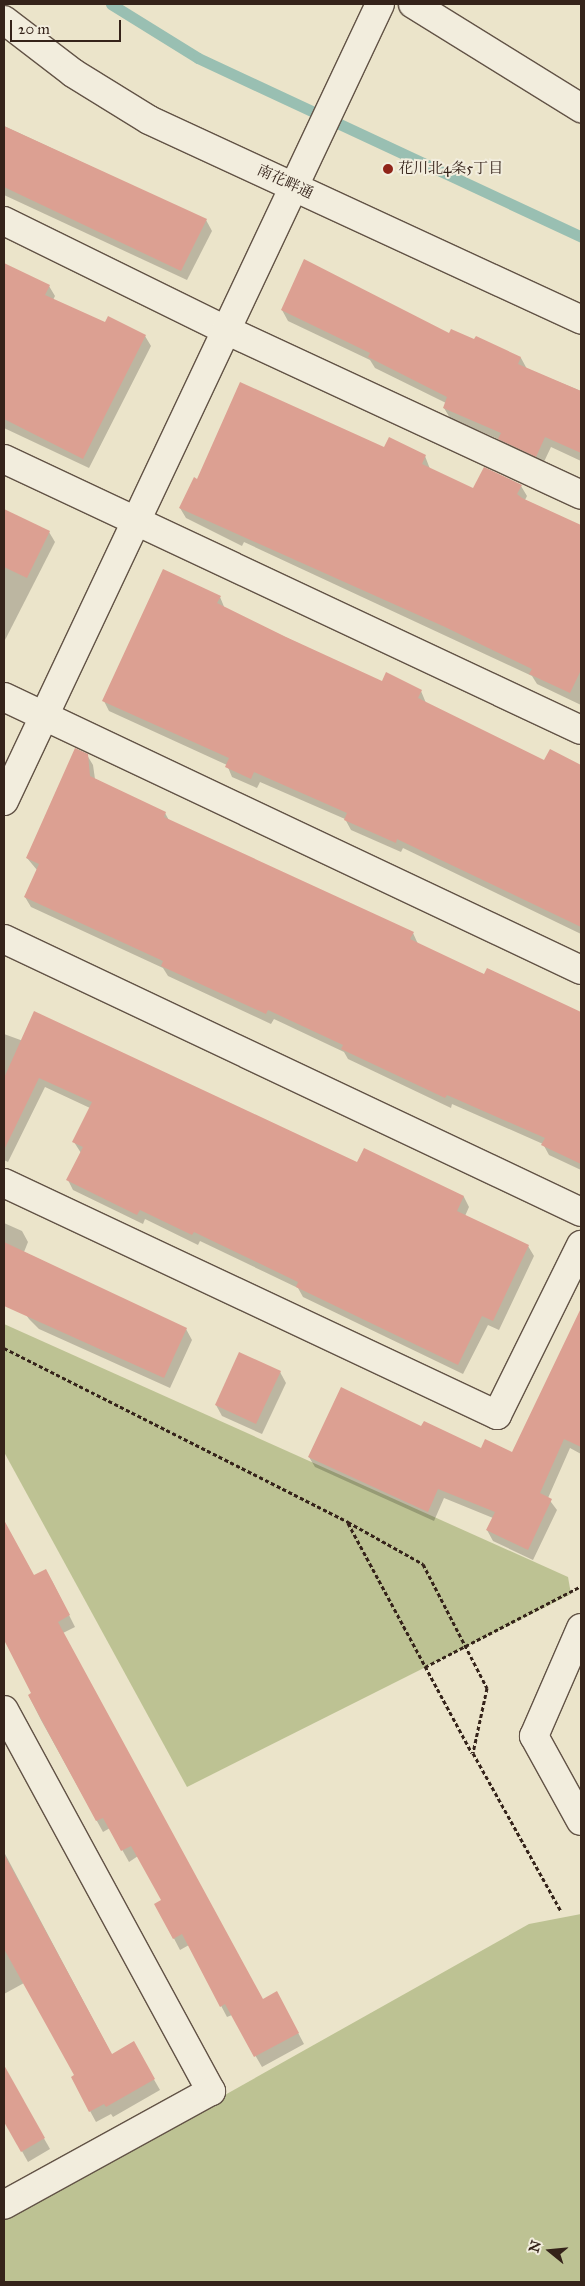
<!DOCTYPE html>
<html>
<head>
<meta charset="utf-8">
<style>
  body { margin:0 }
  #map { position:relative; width:585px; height:2286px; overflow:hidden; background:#ebe4ca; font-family:"IM FELL Great Primer","Noto Serif JP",serif }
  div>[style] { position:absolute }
  .green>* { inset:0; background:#bdc293 }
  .shadow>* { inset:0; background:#0003 }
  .stream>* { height:11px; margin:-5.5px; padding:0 5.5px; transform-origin:5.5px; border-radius:5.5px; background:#99bfb2 }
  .building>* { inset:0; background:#dca092 }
  .path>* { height:3px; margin-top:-1.5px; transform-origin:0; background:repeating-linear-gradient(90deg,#35231a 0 4px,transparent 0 6.5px) }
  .roads { filter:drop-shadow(1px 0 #625346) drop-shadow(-1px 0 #625346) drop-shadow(0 1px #625346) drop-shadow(0 -1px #625346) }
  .minor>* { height:28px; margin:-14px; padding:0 14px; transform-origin:14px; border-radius:14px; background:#f2eddd }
  .dots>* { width:14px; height:14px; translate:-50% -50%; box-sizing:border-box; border:2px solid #f2eddd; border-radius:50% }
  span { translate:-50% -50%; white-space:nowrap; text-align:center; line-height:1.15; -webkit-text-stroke:4px #f2eddd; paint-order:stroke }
  .poi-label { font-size:15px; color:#35231a }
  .left { translate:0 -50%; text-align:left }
  .street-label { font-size:15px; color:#35231a }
  .frame { position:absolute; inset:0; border:5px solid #35231a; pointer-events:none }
  .north { position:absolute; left:525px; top:2226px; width:50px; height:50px; -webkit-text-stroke:4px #f2eddd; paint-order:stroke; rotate:287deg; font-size:14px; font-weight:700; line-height:20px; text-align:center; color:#35231a }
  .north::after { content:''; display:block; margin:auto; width:18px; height:22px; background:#35231a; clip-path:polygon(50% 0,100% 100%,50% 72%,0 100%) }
  .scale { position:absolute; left:10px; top:20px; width:111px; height:22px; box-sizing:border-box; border:2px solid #35231a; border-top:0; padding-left:6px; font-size:15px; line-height:18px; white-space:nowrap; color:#35231a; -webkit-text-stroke:4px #f2eddd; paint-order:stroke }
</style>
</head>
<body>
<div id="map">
  <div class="green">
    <div style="clip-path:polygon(4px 1324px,568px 1577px,571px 1594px,187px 1787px,4px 1452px)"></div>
    <div style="clip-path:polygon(581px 1914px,581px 2282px,4px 2282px,4px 2219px,529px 1924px)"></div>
  </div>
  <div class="shadow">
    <div style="clip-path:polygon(4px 126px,206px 220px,212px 231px,187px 280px,4px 195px)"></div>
    <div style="clip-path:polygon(4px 264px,49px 286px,55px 296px,53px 300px,106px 324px,145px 336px,151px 346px,89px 468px,4px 428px)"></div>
    <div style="clip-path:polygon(282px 310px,450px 335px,521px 358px,527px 369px,581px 391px,581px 461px,551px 447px,542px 466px,506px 450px,500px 440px,450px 418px,444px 408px,446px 403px,375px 368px,370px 360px,288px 321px)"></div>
    <div style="clip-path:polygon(385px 449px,425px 456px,430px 469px,474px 490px,521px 486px,527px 496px,525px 500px,581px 526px,581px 705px,537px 684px,532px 676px,244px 542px,242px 546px,186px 518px,180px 508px,198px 481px)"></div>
    <div style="clip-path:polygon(4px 511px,49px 532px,55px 542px,4px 642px)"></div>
    <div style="clip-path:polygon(220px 597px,225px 609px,383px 683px,421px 691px,426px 703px,545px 762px,550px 751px,581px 766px,581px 934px,403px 848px,401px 852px,351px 830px,345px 819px,260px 782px,257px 788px,232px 777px,227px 765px,109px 711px,104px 701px)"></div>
    <div style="clip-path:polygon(87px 755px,93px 765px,95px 779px,165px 813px,170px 822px,413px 933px,418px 944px,485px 975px,488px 969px,581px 1013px,581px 1170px,549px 1155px,543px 1144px,452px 1104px,451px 1108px,348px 1059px,344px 1052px,274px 1019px,271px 1024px,168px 976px,163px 968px,31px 907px,25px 897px,37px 870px,27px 858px)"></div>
    <div style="clip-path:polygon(4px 1034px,358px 1163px,464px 1197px,469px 1207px,465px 1216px,528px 1246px,534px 1256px,499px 1330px,488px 1325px,463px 1374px,303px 1297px,298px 1288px,200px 1241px,198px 1245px,145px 1219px,143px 1224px,73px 1190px,68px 1180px,81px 1153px,74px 1142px,90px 1108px,45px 1087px,8px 1162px,4px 1160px)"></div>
    <div style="clip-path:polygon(4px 1223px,22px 1231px,28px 1242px,24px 1252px,186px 1329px,192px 1340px,170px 1388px,39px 1329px,29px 1319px,22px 1309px,26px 1300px,4px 1289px)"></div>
    <div style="clip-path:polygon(581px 1314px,581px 1454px,570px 1448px,548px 1498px,557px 1510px,533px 1560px,493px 1541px,487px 1530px,493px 1518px,444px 1498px,434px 1521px,315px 1467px,309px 1457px,422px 1428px,482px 1450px,513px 1453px)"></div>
    <div style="clip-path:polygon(280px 1372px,286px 1383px,262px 1434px,222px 1416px,216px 1405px)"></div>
    <div style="clip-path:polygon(4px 1522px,34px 1576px,52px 1581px,75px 1627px,63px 1633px,263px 2001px,283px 2004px,304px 2044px,262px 2067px,232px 2015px,227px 2017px,189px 1945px,180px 1950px,156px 1904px,163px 1900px,138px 1856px,129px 1862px,110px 1828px,103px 1832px,41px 1720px,29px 1696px,33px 1694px,4px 1637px,4px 1623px,8px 1620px,4px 1613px)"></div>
    <div style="clip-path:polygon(4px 1852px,112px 2055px,133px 2043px,160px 2090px,113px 2117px,111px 2114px,96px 2122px,72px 2078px,76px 2076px,24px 1983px,4px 1994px)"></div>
    <div style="clip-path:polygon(4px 2068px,50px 2149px,28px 2162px,4px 2119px)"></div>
  </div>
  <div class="stream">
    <div style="left:111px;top:4px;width:102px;rotate:31.8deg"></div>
    <div style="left:198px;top:58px;width:423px;rotate:25deg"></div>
  </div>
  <div class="building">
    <div style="clip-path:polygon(4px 126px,207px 219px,181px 271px,4px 187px)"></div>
    <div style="clip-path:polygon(304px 259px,449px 333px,451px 329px,474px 339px,476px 336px,521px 357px,518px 364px,581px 391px,581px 453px,545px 437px,536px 457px,498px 439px,501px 433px,443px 408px,447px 397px,368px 357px,370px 353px,281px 310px)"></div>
    <div style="clip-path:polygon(4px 263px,50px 285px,45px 295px,105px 322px,108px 316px,146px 335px,83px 459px,4px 419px)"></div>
    <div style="clip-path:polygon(240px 382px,384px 447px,389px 437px,426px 455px,422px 464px,473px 488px,484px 467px,522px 485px,517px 494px,522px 498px,581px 525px,581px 670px,570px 693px,529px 674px,532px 669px,445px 627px,179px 508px,194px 477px,197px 479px)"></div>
    <div style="clip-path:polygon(4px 509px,50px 531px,27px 578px,4px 567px)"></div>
    <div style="clip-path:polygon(163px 569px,221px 596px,217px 603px,286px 637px,382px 681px,386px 672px,422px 690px,418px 698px,544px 760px,550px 749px,581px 765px,581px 927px,397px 839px,396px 843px,344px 820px,347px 813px,254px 772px,251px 779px,225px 767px,229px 758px,102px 701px)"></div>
    <div style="clip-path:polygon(75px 748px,88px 754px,90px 776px,166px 812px,164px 817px,414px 932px,410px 939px,484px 974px,487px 968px,581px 1012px,581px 1164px,541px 1145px,545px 1138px,447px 1095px,445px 1098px,341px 1049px,343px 1045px,268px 1010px,266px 1014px,161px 966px,163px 961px,24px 897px,39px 864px,26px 858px)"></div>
    <div style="clip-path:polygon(34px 1011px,357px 1162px,364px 1148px,464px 1196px,457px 1211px,529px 1245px,493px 1321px,482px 1316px,458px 1365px,296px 1287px,298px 1282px,194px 1232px,192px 1235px,140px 1210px,137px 1215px,66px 1180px,83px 1147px,72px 1142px,92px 1102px,39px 1078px,4px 1150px,4px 1078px)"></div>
    <div style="clip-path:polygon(4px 1242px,187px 1328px,164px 1378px,4px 1306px)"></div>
    <div style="clip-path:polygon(581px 1308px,581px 1447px,564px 1439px,540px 1493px,552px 1499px,528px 1550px,486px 1530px,495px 1512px,438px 1489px,428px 1512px,308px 1457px,341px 1387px,421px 1426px,424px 1421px,481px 1448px,485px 1439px,512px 1452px)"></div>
    <div style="clip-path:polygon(239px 1352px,281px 1371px,256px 1424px,215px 1405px)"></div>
    <div style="clip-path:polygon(4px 1520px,34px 1575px,46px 1569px,70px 1615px,58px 1622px,263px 1999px,277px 1991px,299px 2033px,254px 2057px,225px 2004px,220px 2007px,182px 1934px,173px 1939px,154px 1904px,161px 1900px,131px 1846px,121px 1851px,103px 1818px,96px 1821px,28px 1695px,31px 1693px,4px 1640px)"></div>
    <div style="clip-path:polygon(4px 1854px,112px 2054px,134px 2041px,155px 2079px,106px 2107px,104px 2104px,89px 2112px,71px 2077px,74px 2075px,4px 1949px)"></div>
    <div style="clip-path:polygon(4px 2065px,45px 2138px,21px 2152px,4px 2122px)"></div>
  </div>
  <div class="path">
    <div style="left:4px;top:1348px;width:386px;rotate:26.8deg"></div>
    <div style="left:348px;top:1522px;width:86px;rotate:29.2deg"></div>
    <div style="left:423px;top:1564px;width:140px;rotate:62.7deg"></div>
    <div style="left:487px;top:1688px;width:66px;rotate:102.2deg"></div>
    <div style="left:473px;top:1753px;width:181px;rotate:60.9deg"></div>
    <div style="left:348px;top:1523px;width:261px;rotate:61.7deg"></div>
    <div style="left:425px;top:1667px;width:176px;rotate:-27.4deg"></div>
  </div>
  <div class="roads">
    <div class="minor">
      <div style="left:413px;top:4px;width:198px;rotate:31.8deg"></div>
      <div style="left:4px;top:20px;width:87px;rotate:37.5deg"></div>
      <div style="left:73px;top:73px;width:89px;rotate:31.7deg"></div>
      <div style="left:149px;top:120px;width:476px;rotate:24.8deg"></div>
      <div style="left:4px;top:221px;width:247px;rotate:26.2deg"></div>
      <div style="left:226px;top:330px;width:391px;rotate:24.9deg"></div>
      <div style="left:4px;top:459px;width:637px;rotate:25.16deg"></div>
      <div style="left:4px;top:697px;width:638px;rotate:25.32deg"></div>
      <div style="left:4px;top:801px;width:881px;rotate:-64.74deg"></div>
      <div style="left:4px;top:939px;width:638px;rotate:25.32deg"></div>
      <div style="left:4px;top:1183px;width:545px;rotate:25.2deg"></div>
      <div style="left:497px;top:1415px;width:190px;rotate:-63.7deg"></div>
      <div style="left:581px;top:1628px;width:118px;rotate:113.5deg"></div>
      <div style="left:534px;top:1736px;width:97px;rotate:61.1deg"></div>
      <div style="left:4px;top:1710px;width:434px;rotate:61.5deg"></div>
      <div style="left:211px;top:2091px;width:236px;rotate:151.2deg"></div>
    </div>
  </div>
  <div class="dots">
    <div style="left:388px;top:169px;background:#8f2418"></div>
  </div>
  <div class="poi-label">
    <span class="left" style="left:398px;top:169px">花川北4条5丁目</span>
  </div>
  <div class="street-label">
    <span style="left:285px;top:182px;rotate:25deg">南花畔通</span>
  </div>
  <div class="frame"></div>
  <div class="north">N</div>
  <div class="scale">20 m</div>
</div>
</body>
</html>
